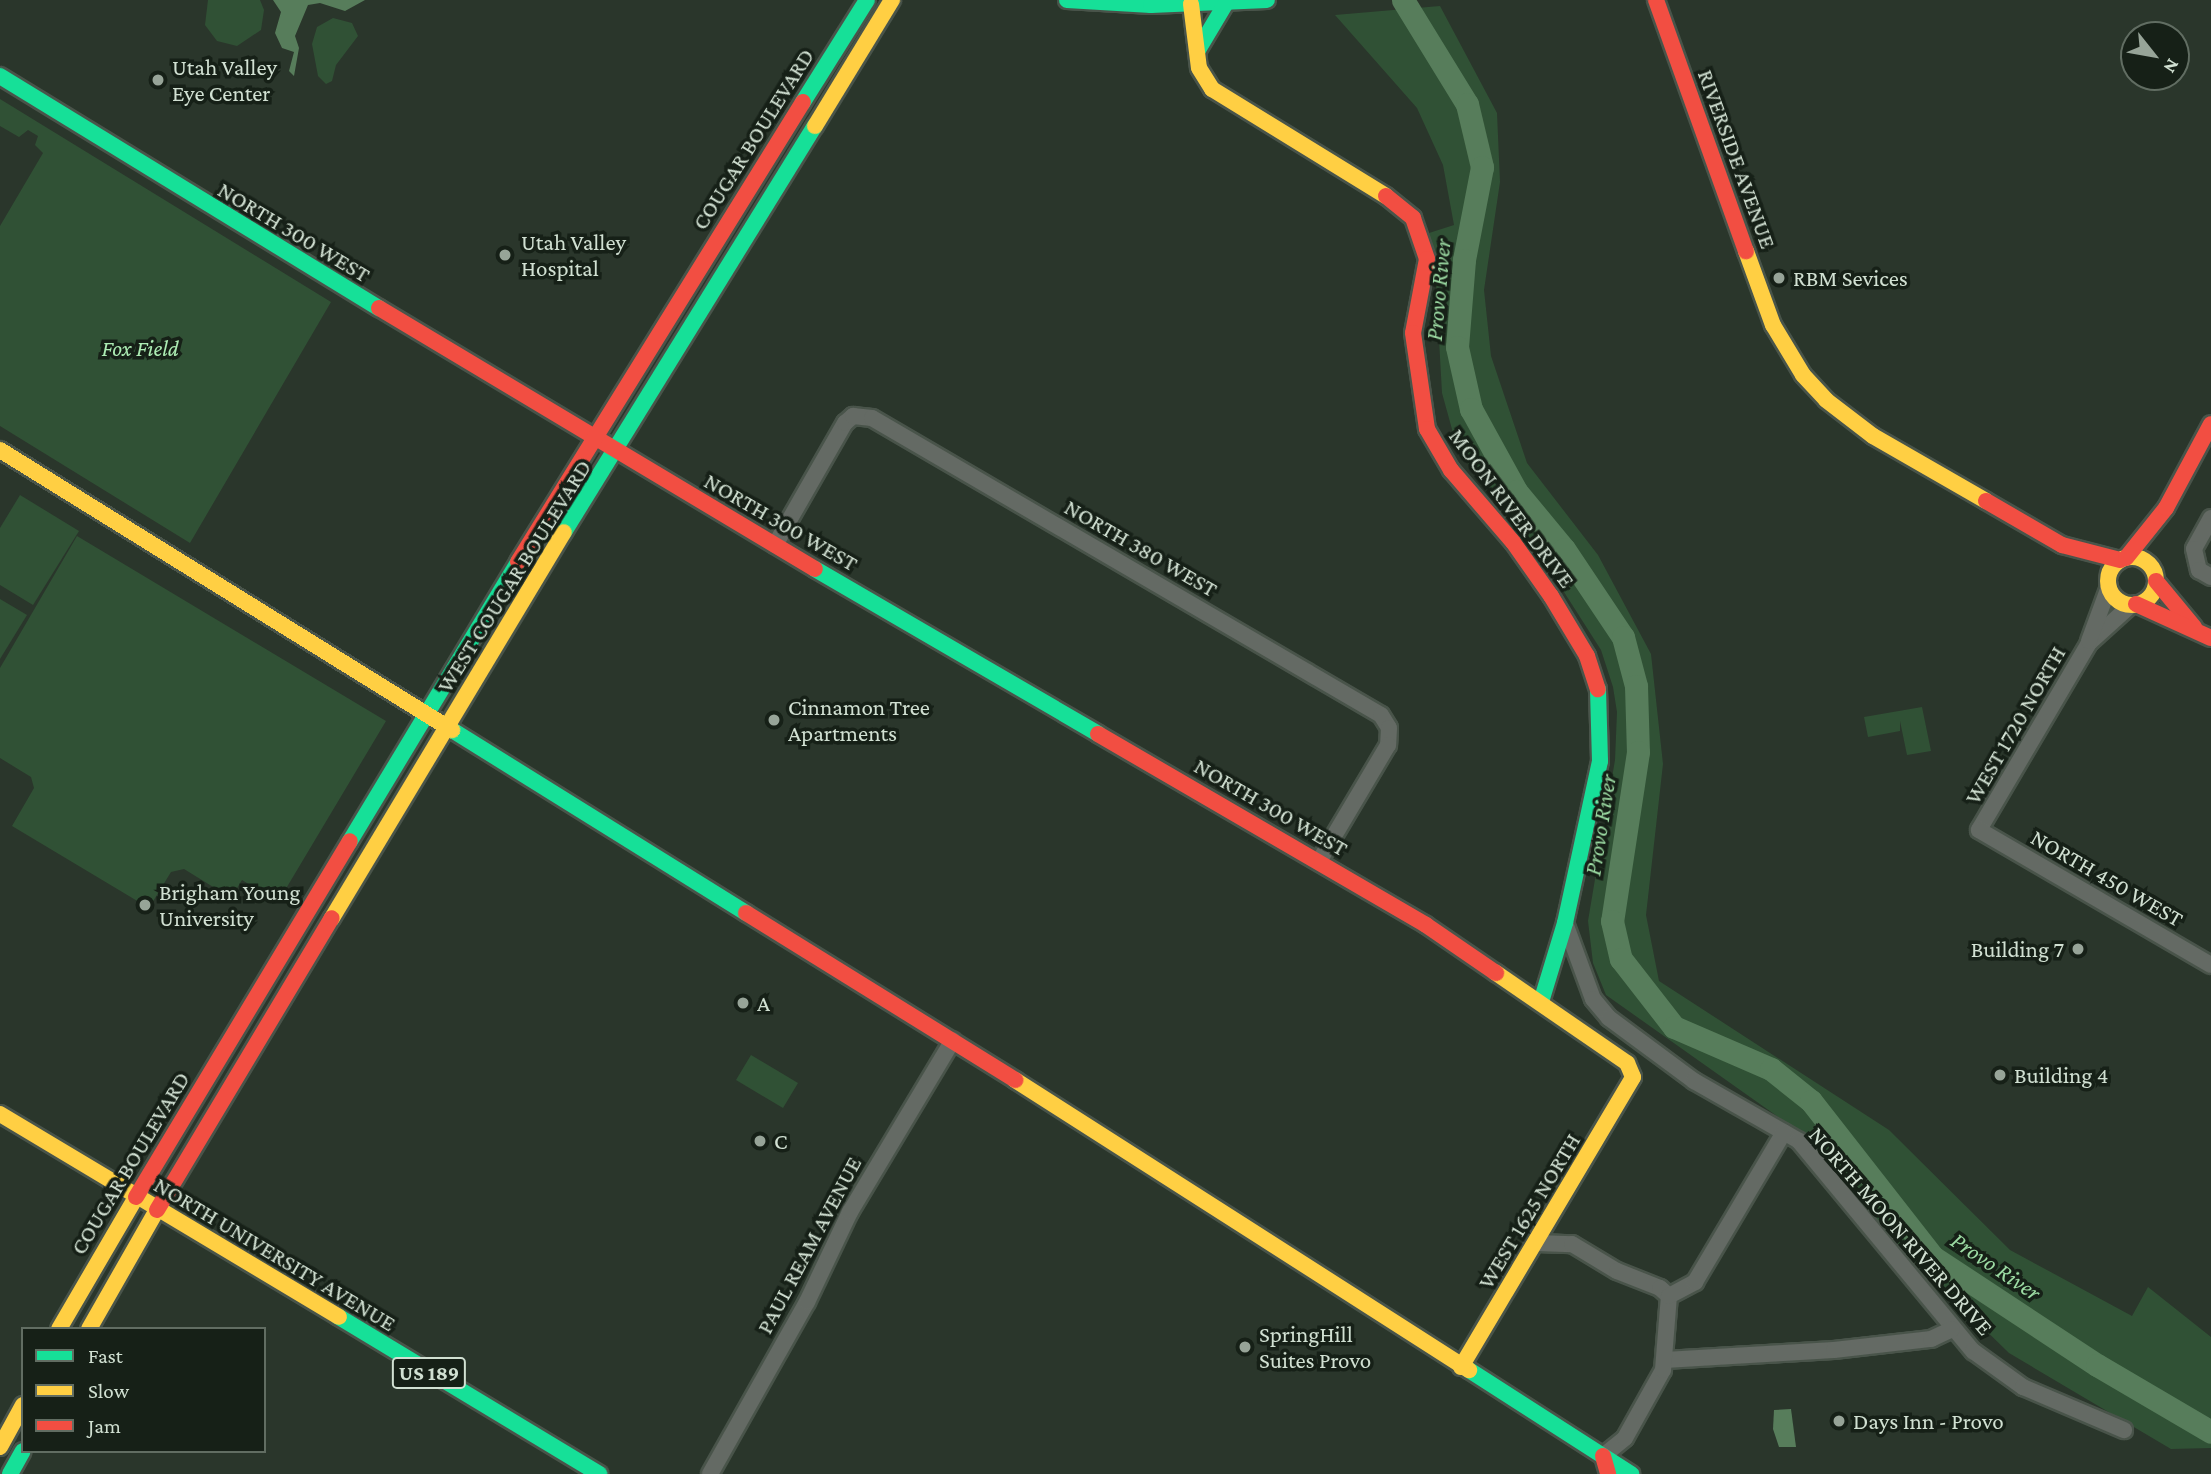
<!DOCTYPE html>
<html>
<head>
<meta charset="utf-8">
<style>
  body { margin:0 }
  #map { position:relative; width:2211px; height:1474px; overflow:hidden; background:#2a362b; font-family:"Crimson Pro",serif }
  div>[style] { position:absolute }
  .green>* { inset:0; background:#305135 }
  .water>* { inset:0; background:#577d5b }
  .river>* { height:23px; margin:-11.5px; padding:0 11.5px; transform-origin:11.5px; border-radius:11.5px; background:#577d5b }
  .roads { filter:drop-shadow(2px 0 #49544a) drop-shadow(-2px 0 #49544a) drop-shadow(0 2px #49544a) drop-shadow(0 -2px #49544a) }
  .street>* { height:16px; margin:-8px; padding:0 8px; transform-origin:8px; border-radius:8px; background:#646a64 }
  .fast>* { height:16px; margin:-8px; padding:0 8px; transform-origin:8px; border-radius:8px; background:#16e098 }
  .slow>* { height:16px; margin:-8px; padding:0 8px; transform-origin:8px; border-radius:8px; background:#ffcf43 }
  .slow>.ring { margin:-8px; padding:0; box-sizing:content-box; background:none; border:16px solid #ffcf43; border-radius:50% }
  .jam>* { height:16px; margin:-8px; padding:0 8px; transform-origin:8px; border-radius:8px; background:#f24e42 }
  .dots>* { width:19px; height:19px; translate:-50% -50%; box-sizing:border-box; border:4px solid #162017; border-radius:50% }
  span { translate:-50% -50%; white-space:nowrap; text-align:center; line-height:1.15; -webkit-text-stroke:7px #162017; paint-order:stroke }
  .shield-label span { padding:2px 5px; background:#162017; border:2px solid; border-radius:5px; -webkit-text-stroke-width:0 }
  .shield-label { font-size:21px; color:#d1e0d2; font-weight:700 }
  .poi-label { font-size:23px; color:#d1e0d2 }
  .left { translate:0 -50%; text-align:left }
  .right { translate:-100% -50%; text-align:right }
  .street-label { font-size:23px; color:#d1e0d2 }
  .park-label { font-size:23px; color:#acecb3; font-style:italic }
  .water-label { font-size:24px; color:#9cdba3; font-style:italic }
  .legend { position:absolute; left:21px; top:1327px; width:245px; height:126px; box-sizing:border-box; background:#162017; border:2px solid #616d62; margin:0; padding:9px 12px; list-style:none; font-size:21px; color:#d1e0d2 }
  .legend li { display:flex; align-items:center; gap:14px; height:35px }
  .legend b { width:35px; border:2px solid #616d62 }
  .north { position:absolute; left:2120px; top:21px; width:70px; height:70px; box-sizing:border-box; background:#162017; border:2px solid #616d62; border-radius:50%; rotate:121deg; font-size:19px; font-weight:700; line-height:28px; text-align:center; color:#d1e0d2 }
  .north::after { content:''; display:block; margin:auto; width:24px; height:32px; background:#97a498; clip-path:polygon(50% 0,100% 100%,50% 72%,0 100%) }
</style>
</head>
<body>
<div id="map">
  <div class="green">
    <div style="clip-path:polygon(208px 0,260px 0,264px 10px,261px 30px,237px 46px,217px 41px,205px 25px)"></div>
    <div style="clip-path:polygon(1440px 6px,1497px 113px,1500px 182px,1484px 290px,1491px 356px,1527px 463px,1598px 555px,1651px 654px,1663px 764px,1646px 915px,1659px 981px,1889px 1130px,2010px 1250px,2132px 1316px,2148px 1287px,2211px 1337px,2211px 1448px,2171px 1449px,2009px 1353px,1894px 1241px,1808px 1138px,1606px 995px,1593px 963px,1588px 921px,1615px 760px,1617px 712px,1613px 687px,1601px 650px,1534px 545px,1458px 451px,1442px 393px,1435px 268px,1429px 233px,1454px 225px,1443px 165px,1417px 108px,1335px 15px)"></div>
    <div style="clip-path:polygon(333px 18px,352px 23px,358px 36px,336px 65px,332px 81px,326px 84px,318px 76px,312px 44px,317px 27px)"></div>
    <div style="clip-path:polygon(0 99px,331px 302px,190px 543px,0 426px,0 226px,43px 153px,35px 145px,38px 136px,28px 130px,19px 137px,0 126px)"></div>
    <div style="clip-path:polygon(20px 495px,79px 531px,33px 605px,0 585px,0 528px)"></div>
    <div style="clip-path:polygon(77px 536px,386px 721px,278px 902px,242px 880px,231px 898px,184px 869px,171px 872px,149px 908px,12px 826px,34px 788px,31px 777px,0 758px,0 668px)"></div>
    <div style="clip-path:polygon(0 599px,27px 615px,0 659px)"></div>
    <div style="clip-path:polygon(1922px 707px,1931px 751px,1907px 755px,1900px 721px,1900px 731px,1868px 737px,1864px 717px)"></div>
    <div style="clip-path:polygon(751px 1055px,798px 1083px,783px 1108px,736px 1080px)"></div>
  </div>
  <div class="water">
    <div style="clip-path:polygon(273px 0,365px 0,345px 11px,320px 3px,308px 5px,295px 36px,299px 48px,294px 76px,289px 71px,294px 52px,282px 48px,275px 33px,281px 12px)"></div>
    <div style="clip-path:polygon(1791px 1409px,1796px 1447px,1779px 1447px,1773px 1429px,1774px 1410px)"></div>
  </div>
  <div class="river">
    <div style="left:1403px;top:0;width:122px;rotate:58.4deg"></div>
    <div style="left:1467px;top:104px;width:65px;rotate:76.6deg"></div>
    <div style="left:1482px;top:167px;width:95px;rotate:101deg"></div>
    <div style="left:1464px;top:260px;width:87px;rotate:94.6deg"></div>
    <div style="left:1457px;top:347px;width:64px;rotate:77.3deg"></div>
    <div style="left:1471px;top:409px;width:94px;rotate:61.2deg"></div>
    <div style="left:1516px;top:491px;width:75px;rotate:50.4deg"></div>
    <div style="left:1564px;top:549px;width:106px;rotate:56.2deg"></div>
    <div style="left:1623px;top:637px;width:51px;rotate:75.1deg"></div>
    <div style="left:1636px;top:686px;width:66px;rotate:88.3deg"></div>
    <div style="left:1638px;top:752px;width:171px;rotate:98.7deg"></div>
    <div style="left:1612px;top:921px;width:39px;rotate:77deg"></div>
    <div style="left:1621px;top:959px;width:86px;rotate:52.1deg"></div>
    <div style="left:1674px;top:1027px;width:106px;rotate:23.4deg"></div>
    <div style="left:1771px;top:1069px;width:51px;rotate:38.7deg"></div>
    <div style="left:1811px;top:1101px;width:198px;rotate:52deg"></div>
    <div style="left:1933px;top:1257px;width:196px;rotate:33.4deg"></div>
    <div style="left:2097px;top:1365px;width:132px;rotate:30.4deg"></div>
  </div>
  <div class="roads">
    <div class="street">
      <div style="left:2211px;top:518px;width:35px;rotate:119deg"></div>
      <div style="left:2194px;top:549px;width:22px;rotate:77deg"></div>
      <div style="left:2199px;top:570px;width:14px;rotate:30deg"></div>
      <div style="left:775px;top:545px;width:141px;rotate:-60.2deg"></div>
      <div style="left:845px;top:423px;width:11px;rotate:-41deg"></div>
      <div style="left:853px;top:416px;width:19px;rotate:6deg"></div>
      <div style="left:872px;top:418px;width:589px;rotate:30.26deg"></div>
      <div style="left:1381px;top:715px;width:15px;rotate:58deg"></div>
      <div style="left:1389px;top:728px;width:17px;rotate:93deg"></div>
      <div style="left:1388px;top:745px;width:135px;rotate:120.7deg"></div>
      <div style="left:2131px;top:605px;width:57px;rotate:137.9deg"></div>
      <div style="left:2089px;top:643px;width:217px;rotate:120.5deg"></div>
      <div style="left:1979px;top:830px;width:268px;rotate:30.2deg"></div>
      <div style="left:2089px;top:641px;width:58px;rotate:-69.7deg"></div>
      <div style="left:1565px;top:923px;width:81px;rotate:69.8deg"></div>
      <div style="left:1593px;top:999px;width:25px;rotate:50deg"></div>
      <div style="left:1609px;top:1018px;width:106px;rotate:36.5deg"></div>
      <div style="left:1694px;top:1081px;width:121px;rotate:29.7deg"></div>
      <div style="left:1799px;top:1141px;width:273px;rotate:50.4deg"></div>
      <div style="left:1973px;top:1351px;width:62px;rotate:35.8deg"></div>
      <div style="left:2023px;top:1387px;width:110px;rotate:23.1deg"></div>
      <div style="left:1537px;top:1243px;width:35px;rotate:2deg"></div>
      <div style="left:1572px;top:1244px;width:52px;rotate:31deg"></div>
      <div style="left:1617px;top:1271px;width:46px;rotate:21.6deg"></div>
      <div style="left:1660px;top:1288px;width:12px;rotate:42deg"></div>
      <div style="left:1665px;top:1360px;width:169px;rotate:-3.4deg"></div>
      <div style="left:1834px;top:1350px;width:98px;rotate:-6.5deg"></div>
      <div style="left:1931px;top:1339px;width:23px;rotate:-25deg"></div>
      <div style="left:1603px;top:1456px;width:28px;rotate:-39deg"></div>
      <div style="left:1625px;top:1438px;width:78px;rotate:-60.8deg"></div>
      <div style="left:1663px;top:1370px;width:74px;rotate:-85.4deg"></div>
      <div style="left:1669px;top:1296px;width:30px;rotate:-28deg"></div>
      <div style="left:1695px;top:1282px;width:174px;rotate:-59.3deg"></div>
      <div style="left:710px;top:1474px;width:197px;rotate:-60.6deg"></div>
      <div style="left:807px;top:1302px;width:100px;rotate:-64.5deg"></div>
      <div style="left:850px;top:1212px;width:200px;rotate:-59.1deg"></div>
    </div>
    <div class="fast">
      <div style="left:1067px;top:0;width:84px;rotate:3.4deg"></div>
      <div style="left:1151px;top:5px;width:116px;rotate:-2.5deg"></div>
      <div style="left:1198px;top:50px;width:55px;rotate:-59.2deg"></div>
      <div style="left:0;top:76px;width:444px;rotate:31.5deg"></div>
      <div style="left:803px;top:102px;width:120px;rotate:-57.9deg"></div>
      <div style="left:564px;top:532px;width:477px;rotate:-58.3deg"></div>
      <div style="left:815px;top:569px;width:328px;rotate:30.2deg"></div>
      <div style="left:452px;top:730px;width:346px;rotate:31.9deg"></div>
      <div style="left:350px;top:841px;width:326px;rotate:-58.9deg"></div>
      <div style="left:1541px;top:1002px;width:83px;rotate:-73.1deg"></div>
      <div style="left:1565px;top:923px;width:166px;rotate:-77.8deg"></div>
      <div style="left:1600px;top:761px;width:72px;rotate:-91.6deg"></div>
      <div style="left:339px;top:1317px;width:304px;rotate:31.1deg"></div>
      <div style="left:1469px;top:1370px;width:193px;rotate:32.7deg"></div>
      <div style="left:10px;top:1474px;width:26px;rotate:-61deg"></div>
    </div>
    <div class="slow">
      <div style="left:1191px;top:4px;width:64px;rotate:82.9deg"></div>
      <div style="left:1199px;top:68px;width:25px;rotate:58deg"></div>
      <div style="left:1212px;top:89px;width:204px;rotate:31.6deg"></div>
      <div style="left:815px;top:126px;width:148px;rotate:-58.6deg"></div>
      <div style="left:1746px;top:251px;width:79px;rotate:70deg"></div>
      <div style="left:1773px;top:325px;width:58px;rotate:59deg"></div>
      <div style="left:1803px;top:375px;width:34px;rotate:47deg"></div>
      <div style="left:1826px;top:400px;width:59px;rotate:37.5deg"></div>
      <div style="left:1873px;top:436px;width:130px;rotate:29.9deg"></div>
      <div style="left:0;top:450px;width:532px;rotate:31.78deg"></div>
      <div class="ring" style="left:2108px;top:557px;width:32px;height:32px"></div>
      <div style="left:332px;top:918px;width:450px;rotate:-59deg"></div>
      <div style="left:1015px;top:1080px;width:539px;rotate:32.57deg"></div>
      <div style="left:0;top:1114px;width:395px;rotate:30.9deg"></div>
      <div style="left:59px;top:1329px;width:153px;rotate:-59.7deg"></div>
      <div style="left:89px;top:1329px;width:137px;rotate:-60.3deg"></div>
      <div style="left:1461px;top:1367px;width:337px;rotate:-59.3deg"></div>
      <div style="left:1633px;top:1077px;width:15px;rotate:-113deg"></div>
      <div style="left:1627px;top:1063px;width:159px;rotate:-145.5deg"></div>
      <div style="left:0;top:1447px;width:48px;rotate:-61.3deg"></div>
    </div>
    <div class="jam">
      <div style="left:1656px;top:0;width:267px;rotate:70.3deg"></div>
      <div style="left:1386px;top:196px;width:35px;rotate:39deg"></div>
      <div style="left:1413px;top:218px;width:43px;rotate:71.1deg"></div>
      <div style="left:1427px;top:259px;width:75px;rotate:100.7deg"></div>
      <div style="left:1413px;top:333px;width:97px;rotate:81.7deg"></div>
      <div style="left:1427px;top:429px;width:48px;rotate:59.7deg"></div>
      <div style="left:1451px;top:470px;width:95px;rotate:49.3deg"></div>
      <div style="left:1513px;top:542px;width:66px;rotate:54.9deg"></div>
      <div style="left:1551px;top:596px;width:70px;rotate:59deg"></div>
      <div style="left:1587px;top:656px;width:35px;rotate:72deg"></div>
      <div style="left:379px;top:308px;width:508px;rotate:30.91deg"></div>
      <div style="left:1986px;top:501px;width:88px;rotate:30.1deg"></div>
      <div style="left:2062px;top:545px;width:60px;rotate:14.5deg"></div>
      <div style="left:2126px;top:558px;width:64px;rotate:-51.3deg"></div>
      <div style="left:2166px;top:508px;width:95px;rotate:-61.8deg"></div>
      <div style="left:518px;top:562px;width:541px;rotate:-58.22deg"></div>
      <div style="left:2156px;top:581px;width:60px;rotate:50.4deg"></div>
      <div style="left:2136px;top:604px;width:82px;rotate:24.4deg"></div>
      <div style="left:1098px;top:734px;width:380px;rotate:30.2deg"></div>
      <div style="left:1426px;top:925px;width:85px;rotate:34.4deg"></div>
      <div style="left:746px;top:913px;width:317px;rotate:31.8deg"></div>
      <div style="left:136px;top:1197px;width:415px;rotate:-59deg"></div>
      <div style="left:157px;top:1210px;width:340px;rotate:-59.1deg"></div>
      <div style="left:1603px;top:1456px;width:19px;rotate:74deg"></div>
    </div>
  </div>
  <div class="dots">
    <div style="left:158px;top:80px;background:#97a498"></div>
    <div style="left:505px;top:255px;background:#97a498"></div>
    <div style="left:1779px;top:278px;background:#97a498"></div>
    <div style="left:774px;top:720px;background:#97a498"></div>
    <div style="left:145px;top:905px;background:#97a498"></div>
    <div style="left:2078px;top:949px;background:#97a498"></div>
    <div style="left:743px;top:1003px;background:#97a498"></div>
    <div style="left:2000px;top:1075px;background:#97a498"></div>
    <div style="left:760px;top:1141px;background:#97a498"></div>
    <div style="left:1245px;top:1347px;background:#97a498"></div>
    <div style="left:1839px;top:1421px;background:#97a498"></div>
  </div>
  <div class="shield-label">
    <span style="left:429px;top:1373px">US 189</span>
  </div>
  <div class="poi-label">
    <span class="left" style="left:172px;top:80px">Utah Valley<br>Eye Center</span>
    <span class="left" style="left:521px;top:255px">Utah Valley<br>Hospital</span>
    <span class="left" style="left:1793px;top:278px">RBM Sevices</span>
    <span class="left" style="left:788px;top:720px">Cinnamon Tree<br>Apartments</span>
    <span class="left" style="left:159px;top:905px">Brigham Young<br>University</span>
    <span class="right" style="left:2064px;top:949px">Building 7</span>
    <span class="left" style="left:757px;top:1003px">A</span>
    <span class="left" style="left:2014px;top:1075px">Building 4</span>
    <span class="left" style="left:774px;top:1141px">C</span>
    <span class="left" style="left:1259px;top:1347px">SpringHill<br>Suites Provo</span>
    <span class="left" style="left:1853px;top:1421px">Days Inn - Provo</span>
  </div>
  <div class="street-label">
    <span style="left:753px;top:139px;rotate:-58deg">COUGAR BOULEVARD</span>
    <span style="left:1737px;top:159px;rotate:70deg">RIVERSIDE AVENUE</span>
    <span style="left:294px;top:232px;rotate:31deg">NORTH 300 WEST</span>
    <span style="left:1512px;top:508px;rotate:53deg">MOON RIVER DRIVE</span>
    <span style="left:781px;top:522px;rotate:30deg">NORTH 300 WEST</span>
    <span style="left:1141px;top:548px;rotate:30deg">NORTH 380 WEST</span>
    <span style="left:514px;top:576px;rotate:-58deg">WEST COUGAR BOULEVARD</span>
    <span style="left:2015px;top:725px;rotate:-60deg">WEST 1720 NORTH</span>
    <span style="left:1271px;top:807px;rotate:30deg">NORTH 300 WEST</span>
    <span style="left:2107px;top:878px;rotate:30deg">NORTH 450 WEST</span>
    <span style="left:130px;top:1163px;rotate:-59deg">COUGAR BOULEVARD</span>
    <span style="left:1529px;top:1211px;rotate:-59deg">WEST 1625 NORTH</span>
    <span style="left:1901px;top:1231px;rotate:49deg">NORTH MOON RIVER DRIVE</span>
    <span style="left:809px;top:1245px;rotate:-62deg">PAUL REAM AVENUE</span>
    <span style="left:275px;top:1254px;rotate:31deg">NORTH UNIVERSITY AVENUE</span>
  </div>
  <div class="park-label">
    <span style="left:140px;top:348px">Fox Field</span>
  </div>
  <div class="water-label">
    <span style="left:1438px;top:290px;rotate:-85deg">Provo River</span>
    <span style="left:1600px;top:825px;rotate:-81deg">Provo River</span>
    <span style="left:1996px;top:1266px;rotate:34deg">Provo River</span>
  </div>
  <ul class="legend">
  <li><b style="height:9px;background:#16e098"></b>Fast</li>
  <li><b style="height:9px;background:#ffcf43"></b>Slow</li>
  <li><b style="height:9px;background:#f24e42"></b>Jam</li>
  </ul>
  <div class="north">N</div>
</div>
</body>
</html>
